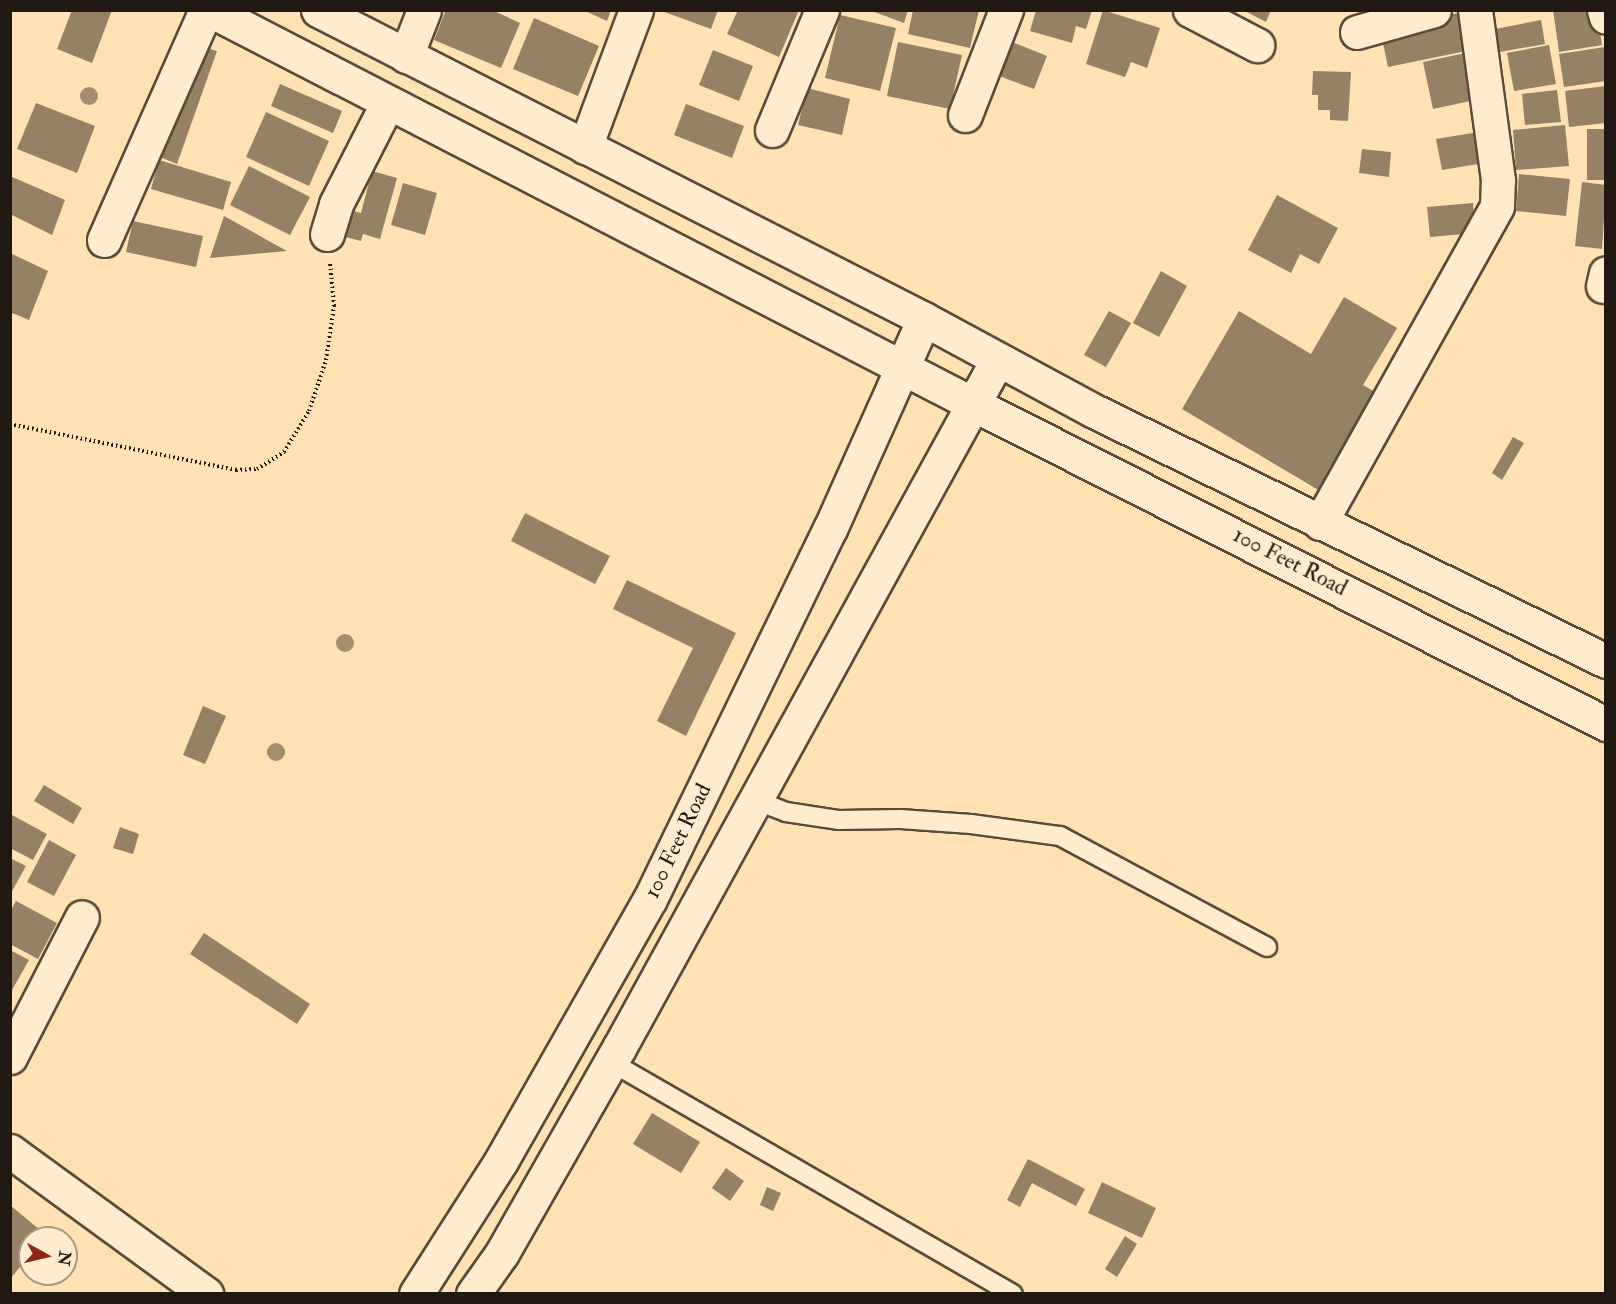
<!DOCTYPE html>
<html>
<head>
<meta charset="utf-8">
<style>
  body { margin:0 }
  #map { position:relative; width:1616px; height:1304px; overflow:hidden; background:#ffe1b4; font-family:"IM FELL Double Pica",serif }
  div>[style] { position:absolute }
  .building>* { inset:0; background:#948166 }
  .path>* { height:4px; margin-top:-2px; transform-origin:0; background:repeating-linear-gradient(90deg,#211911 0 1.5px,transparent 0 4.5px) }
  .roads { filter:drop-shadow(2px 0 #584b3a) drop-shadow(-2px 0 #584b3a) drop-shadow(0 2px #584b3a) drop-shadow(0 -2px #584b3a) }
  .service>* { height:18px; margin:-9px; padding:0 9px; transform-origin:9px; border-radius:9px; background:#ffecce }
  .minor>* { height:33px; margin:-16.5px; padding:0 16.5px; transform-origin:16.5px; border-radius:16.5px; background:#ffecce }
  .secondary>* { height:33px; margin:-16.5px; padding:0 16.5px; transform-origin:16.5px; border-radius:16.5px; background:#ffecce }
  .trees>* { width:18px; height:18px; margin:-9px; border-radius:50%; background:#a38e71 }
  span { translate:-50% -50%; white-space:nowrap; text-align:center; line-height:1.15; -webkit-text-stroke:5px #ffecce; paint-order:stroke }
  .street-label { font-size:22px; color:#211911 }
  .frame { position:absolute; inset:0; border:12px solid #211911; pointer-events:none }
  .north { position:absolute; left:18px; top:1226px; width:60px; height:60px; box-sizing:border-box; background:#ffecce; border:2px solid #a69882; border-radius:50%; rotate:98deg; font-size:16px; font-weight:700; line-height:24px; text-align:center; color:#211911 }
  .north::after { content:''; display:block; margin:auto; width:21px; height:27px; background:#8f2418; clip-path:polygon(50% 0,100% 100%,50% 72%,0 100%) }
</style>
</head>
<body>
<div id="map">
  <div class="building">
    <div style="clip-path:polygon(72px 10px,112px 10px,92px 63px,57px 49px)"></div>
    <div style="clip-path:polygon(446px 10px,492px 10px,520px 23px,501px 68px,434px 40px)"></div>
    <div style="clip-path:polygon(583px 10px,611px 10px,607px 21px)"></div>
    <div style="clip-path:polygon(659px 10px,718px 10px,711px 29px)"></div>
    <div style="clip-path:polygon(738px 10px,799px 10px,779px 57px,727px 34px)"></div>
    <div style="clip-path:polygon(869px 10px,908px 10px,904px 23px)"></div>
    <div style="clip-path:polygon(913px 10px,979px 10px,970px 48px,908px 34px)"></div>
    <div style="clip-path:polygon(1036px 10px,1092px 10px,1086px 29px,1076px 26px,1072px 43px,1030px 31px)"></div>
    <div style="clip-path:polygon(1103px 10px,1160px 28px,1147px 68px,1131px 62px,1125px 77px,1086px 64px)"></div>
    <div style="clip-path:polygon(1243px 10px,1271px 10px,1266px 22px)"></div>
    <div style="clip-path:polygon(1553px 10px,1597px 10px,1602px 45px,1559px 52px)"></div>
    <div style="clip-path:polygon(1463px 12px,1471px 50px,1388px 67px,1380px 29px)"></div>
    <div style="clip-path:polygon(840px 15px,896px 28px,880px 91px,825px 78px)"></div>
    <div style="clip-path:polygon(534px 18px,599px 46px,578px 96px,513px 69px)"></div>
    <div style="clip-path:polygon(1541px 20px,1545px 44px,1494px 53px,1490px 30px)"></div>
    <div style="clip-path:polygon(898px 42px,962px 55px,950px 109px,887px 96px)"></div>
    <div style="clip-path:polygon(1012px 42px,1047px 56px,1034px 89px,999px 76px)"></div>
    <div style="clip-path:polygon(1549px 45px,1556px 84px,1514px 91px,1507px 53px)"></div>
    <div style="clip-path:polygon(200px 46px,217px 51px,177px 164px,160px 157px)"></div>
    <div style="clip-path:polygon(1605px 47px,1606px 81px,1564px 87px,1559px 54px)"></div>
    <div style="clip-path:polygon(713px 50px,753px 66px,739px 101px,699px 85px)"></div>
    <div style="clip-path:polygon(1466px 53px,1475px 100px,1433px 109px,1423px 62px)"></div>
    <div style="clip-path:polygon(1313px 71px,1351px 72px,1348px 121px,1330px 120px,1330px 110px,1318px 110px,1318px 95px,1312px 95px)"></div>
    <div style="clip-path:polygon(280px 84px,342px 111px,333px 133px,271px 106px)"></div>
    <div style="clip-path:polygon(1606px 86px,1606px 123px,1569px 127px,1565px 91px)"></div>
    <div style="clip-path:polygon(807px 88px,850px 99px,842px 135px,798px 125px)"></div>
    <div style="clip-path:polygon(1557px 90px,1561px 122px,1525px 125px,1522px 94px)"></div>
    <div style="clip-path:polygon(36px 103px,95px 126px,77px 173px,17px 149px)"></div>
    <div style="clip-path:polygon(686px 104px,744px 126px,732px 158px,674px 135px)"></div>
    <div style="clip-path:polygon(266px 112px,329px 141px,309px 186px,246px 157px)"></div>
    <div style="clip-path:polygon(1565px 125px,1569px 166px,1516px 170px,1513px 130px)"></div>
    <div style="clip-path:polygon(1587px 129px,1606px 129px,1606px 180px,1587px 180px)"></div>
    <div style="clip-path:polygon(1479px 132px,1484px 163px,1442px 170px,1436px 139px)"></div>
    <div style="clip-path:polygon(1362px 149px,1391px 152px,1389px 177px,1359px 173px)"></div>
    <div style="clip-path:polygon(159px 160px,231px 182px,223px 210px,151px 189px)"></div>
    <div style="clip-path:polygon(249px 166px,310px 197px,290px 235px,230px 205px)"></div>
    <div style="clip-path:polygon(372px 171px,397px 178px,380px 239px,363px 234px,361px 241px,342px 236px,349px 210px,361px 213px)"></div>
    <div style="clip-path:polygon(1519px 174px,1570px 179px,1566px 216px,1516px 211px)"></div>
    <div style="clip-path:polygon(10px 176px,65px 200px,52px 235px,10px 214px)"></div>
    <div style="clip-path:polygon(1582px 182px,1606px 185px,1602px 249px,1575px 246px)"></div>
    <div style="clip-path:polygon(403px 183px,437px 193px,425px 235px,391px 225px)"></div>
    <div style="clip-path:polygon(1277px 195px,1338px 228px,1319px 264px,1300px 254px,1291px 273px,1248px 250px)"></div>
    <div style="clip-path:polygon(1473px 203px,1475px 233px,1430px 237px,1427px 207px)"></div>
    <div style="clip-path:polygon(224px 216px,287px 251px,210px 258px)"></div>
    <div style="clip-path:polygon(133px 221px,203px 236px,196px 267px,126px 252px)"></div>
    <div style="clip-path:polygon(10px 253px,48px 271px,29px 320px,10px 312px)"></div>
    <div style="clip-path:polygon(1161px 271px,1187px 286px,1159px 337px,1133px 323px)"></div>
    <div style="clip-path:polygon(1344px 297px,1397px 328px,1363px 385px,1377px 393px,1320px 491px,1182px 409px,1239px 311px,1311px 354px)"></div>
    <div style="clip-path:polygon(1109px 311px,1131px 323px,1106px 367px,1084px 355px)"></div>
    <div style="clip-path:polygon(1513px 437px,1524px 443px,1502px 480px,1492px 473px)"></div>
    <div style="clip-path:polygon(525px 513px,610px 556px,595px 584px,511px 541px)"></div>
    <div style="clip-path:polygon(627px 580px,736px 633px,686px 736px,657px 721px,693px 648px,613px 609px)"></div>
    <div style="clip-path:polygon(203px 706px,226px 716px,205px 764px,183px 755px)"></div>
    <div style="clip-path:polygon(44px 785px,82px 808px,73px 824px,34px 801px)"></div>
    <div style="clip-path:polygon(10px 814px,47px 834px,33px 860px,10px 848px)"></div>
    <div style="clip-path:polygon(120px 827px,139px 834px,133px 854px,113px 848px)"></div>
    <div style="clip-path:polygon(49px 840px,76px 855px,54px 896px,27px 882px)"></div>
    <div style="clip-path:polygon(10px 858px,26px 866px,10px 895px)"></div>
    <div style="clip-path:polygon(16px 901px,57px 923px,38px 959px,10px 944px,10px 912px)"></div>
    <div style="clip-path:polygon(204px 933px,310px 1004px,297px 1024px,190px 954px)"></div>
    <div style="clip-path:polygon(10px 950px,29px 960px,12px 990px,10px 989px)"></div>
    <div style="clip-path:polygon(652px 1113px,700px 1142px,681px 1173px,633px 1144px)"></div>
    <div style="clip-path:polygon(1028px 1159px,1085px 1189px,1076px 1206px,1032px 1183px,1020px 1207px,1007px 1200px)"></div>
    <div style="clip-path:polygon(726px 1168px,744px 1181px,730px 1201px,712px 1188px)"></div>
    <div style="clip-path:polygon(1102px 1182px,1156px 1208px,1142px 1238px,1088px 1213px)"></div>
    <div style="clip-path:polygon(767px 1187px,781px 1193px,773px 1211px,760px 1205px)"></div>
    <div style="clip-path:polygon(10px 1205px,46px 1235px,30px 1238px,30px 1255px,10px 1279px)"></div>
    <div style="clip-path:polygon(1125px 1236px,1137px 1244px,1117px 1277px,1105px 1269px)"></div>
  </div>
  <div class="path">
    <div style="left:10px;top:424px;width:231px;rotate:11.5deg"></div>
    <div style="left:236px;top:470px;width:21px;rotate:-3deg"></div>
    <div style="left:257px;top:469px;width:32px;rotate:-32deg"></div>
    <div style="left:284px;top:452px;width:48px;rotate:-58.6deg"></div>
    <div style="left:309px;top:411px;width:54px;rotate:-71.6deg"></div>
    <div style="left:326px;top:360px;width:55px;rotate:-81.6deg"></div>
    <div style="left:334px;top:306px;width:43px;rotate:-95.3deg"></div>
  </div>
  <div class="roads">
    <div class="service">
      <div style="left:755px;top:800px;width:33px;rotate:21deg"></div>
      <div style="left:786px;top:812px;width:54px;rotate:8.6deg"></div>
      <div style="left:839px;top:820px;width:61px;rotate:-0.9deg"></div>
      <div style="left:900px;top:819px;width:71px;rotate:4deg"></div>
      <div style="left:971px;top:824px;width:90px;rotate:7.7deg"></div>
      <div style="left:1060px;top:836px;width:235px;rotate:28.2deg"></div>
      <div style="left:611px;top:1062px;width:464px;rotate:30deg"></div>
    </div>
    <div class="minor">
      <div style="left:1190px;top:10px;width:76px;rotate:27.6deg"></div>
      <div style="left:1604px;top:10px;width:7px;rotate:74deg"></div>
      <div style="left:1357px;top:32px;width:80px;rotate:-15.9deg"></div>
      <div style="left:406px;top:56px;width:49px;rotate:-68.6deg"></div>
      <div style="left:965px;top:115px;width:113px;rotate:-68.7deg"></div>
      <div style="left:772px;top:130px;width:130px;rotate:-67.4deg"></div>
      <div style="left:585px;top:147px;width:146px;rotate:-69.6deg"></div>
      <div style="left:327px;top:234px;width:31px;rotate:-73deg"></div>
      <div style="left:336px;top:204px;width:114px;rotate:-63deg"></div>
      <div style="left:104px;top:240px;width:252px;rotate:-66.1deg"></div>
      <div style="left:1603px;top:286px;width:13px;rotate:-77deg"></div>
      <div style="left:1320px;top:523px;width:363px;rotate:-60.8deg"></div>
      <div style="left:1497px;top:206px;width:26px;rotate:-88deg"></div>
      <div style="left:1498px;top:180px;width:172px;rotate:-97.7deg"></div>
      <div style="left:10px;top:1057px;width:157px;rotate:-62.8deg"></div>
      <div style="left:10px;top:1151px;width:243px;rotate:36.1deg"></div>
    </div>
    <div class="secondary">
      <div style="left:210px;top:10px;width:859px;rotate:27.31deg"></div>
      <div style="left:973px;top:404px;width:709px;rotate:26.82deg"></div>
      <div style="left:318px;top:10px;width:680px;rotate:27.02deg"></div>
      <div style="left:924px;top:319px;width:191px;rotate:28.4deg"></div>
      <div style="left:1092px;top:410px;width:572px;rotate:26.03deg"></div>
      <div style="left:416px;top:1294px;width:158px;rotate:-57.4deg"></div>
      <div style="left:501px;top:1161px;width:301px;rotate:-60.4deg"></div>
      <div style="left:650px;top:899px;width:411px;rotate:-64.1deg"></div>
      <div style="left:830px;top:529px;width:230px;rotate:-65.9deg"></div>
      <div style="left:473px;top:1294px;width:50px;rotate:-54.7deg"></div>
      <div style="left:502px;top:1253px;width:236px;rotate:-60.3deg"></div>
      <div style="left:619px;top:1048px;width:786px;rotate:-61.19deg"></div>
    </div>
  </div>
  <div class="trees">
    <div style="left:89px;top:96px"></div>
    <div style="left:345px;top:643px"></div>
    <div style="left:276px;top:752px"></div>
  </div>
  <div class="street-label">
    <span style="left:1290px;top:562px;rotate:27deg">100 Feet Road</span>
    <span style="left:678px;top:841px;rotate:-64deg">100 Feet Road</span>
  </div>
  <div class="frame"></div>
  <div class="north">N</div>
</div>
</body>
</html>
